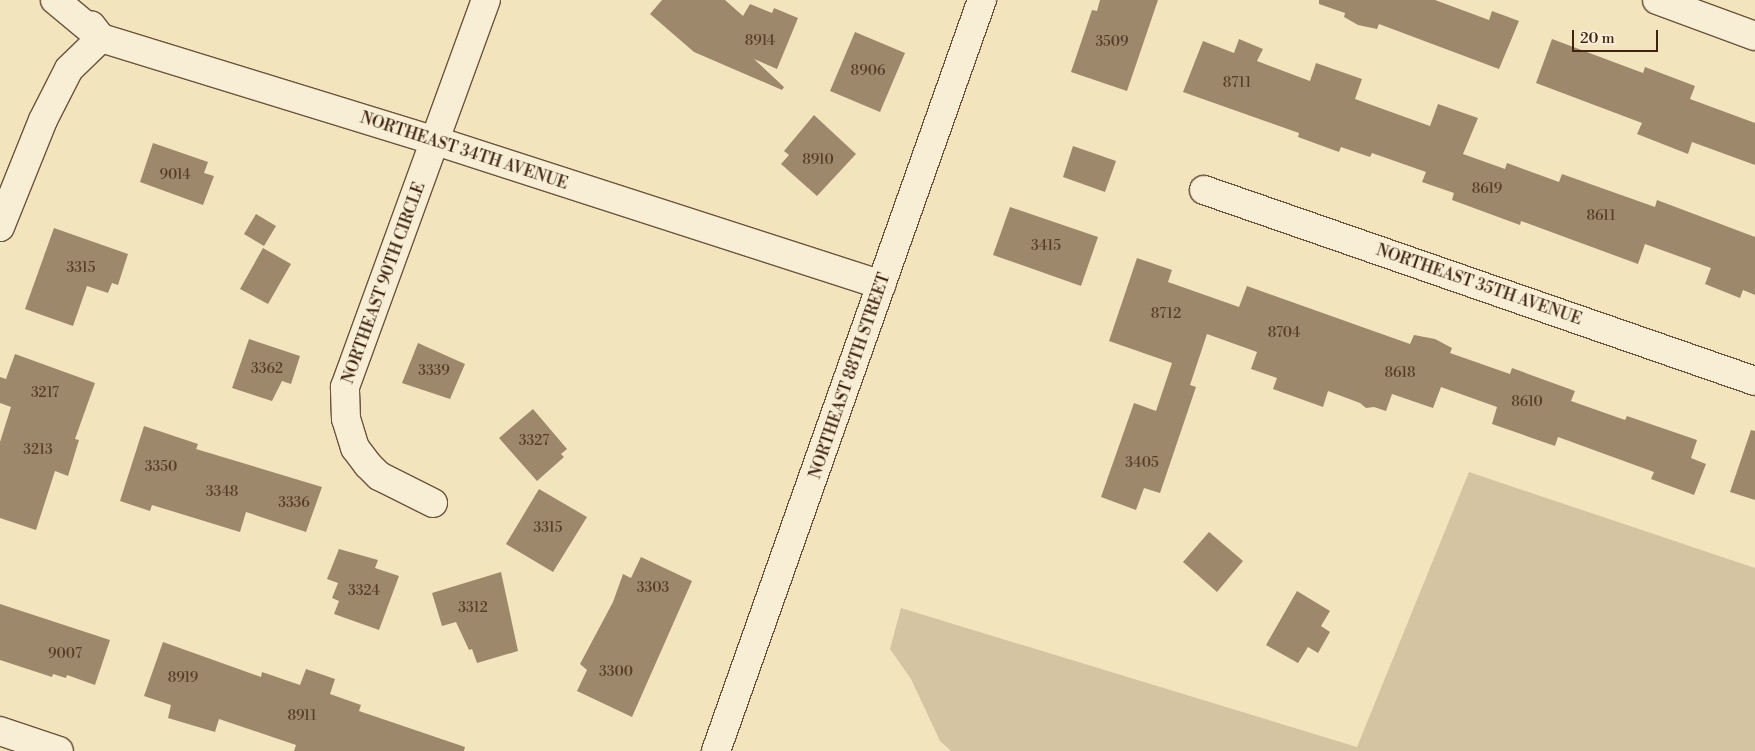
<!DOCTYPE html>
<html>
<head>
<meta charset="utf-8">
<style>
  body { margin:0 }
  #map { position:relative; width:1755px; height:751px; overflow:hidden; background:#f2e5be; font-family:"Libre Bodoni",serif }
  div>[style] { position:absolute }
  .green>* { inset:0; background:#d4c4a1 }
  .building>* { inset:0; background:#9d886b }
  .roads { filter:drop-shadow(1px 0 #6c543c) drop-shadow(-1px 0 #6c543c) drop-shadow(0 1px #6c543c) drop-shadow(0 -1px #6c543c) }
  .minor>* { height:28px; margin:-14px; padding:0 14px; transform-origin:14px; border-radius:14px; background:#f7eed5 }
  .tertiary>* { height:28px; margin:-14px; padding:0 14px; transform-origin:14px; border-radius:14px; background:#f7eed5 }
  span { translate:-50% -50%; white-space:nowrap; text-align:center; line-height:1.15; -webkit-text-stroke:4px #f7eed5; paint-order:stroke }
  .number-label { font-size:14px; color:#573d28 }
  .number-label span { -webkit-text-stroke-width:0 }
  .street-label { font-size:16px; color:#402411 }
  .scale { position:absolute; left:1572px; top:30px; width:86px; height:22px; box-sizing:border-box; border:2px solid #402411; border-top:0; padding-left:6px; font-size:15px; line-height:18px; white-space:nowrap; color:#402411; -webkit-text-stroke:4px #f7eed5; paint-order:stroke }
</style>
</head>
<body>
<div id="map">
  <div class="green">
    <div style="clip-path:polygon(1469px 472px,1755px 568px,1755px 751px,951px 751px,940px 741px,911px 679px,890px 649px,901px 608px,1357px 747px)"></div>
  </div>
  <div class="building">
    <div style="clip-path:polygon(662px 0,725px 0,743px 16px,750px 4px,772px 13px,774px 8px,798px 18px,777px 69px,754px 59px,784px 87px,782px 90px,694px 52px,650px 14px)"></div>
    <div style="clip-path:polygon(1100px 0,1158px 0,1127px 91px,1071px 72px,1092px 10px,1097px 11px)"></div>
    <div style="clip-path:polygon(1319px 0,1435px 0,1489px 20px,1492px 11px,1519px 21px,1499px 69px,1379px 24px,1377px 29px,1358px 25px,1344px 17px,1345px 13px,1319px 4px)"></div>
    <div style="clip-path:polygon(855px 32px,905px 53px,880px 112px,830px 91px)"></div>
    <div style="clip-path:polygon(1239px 39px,1263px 49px,1257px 61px,1310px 81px,1316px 63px,1362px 79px,1355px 99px,1430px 126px,1438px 104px,1478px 118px,1463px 154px,1505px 169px,1507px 163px,1559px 182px,1562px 174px,1655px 207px,1657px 200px,1755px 237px,1755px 295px,1743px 290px,1740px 298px,1705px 284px,1711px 268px,1645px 244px,1638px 264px,1521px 221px,1520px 225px,1452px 200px,1454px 193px,1422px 182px,1426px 172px,1372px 153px,1370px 157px,1341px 147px,1339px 152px,1298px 137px,1299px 133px,1183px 92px,1203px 41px,1234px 53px)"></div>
    <div style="clip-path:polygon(1552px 39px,1643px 73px,1645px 67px,1695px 86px,1690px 99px,1755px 123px,1755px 165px,1692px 142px,1688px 154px,1637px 134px,1642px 123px,1536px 83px)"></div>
    <div style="clip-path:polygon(814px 115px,856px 154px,817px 196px,781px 164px,789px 155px,784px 151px)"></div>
    <div style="clip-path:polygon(153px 143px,208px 162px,204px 173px,214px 176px,203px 205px,140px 182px)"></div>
    <div style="clip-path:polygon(1073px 146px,1116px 161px,1105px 192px,1063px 177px)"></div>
    <div style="clip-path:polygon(1010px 207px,1098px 237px,1081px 286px,993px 255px)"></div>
    <div style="clip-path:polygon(256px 214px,276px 226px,264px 246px,244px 234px)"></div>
    <div style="clip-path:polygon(54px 228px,128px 254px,118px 285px,112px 283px,108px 293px,87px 286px,73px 326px,25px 309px)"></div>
    <div style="clip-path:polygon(263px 248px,291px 264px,268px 304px,240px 289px)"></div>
    <div style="clip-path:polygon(1137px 258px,1172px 270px,1168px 282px,1239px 307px,1247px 286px,1410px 344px,1414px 335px,1435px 339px,1452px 348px,1450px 353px,1510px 374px,1512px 368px,1575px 391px,1571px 401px,1625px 420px,1627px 416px,1697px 440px,1691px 458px,1706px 464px,1694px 495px,1651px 479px,1654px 472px,1558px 437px,1555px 446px,1492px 424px,1497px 407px,1441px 387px,1433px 408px,1392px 394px,1386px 411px,1374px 407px,1366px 408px,1360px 403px,1328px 391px,1323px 407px,1273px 389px,1277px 378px,1251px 369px,1257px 352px,1207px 334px,1190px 385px,1196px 387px,1160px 493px,1144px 488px,1136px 510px,1101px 497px,1134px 403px,1156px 411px,1172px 363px,1109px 341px)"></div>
    <div style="clip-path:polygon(249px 339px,300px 356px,291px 384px,282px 381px,272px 401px,232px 388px)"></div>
    <div style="clip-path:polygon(418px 343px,465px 364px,450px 399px,402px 383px)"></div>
    <div style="clip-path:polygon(15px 354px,95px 383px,75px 439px,79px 440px,68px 476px,55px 471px,36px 530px,0 518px,0 442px,11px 407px,0 403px,0 377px,6px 379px)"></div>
    <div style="clip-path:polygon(533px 409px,567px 449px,561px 454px,564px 457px,537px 481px,499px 438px)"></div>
    <div style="clip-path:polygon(144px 426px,198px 444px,196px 449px,322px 487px,306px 532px,246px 512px,240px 532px,152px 505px,150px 511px,120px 501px)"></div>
    <div style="clip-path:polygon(1751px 430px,1755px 431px,1755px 500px,1730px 492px)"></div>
    <div style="clip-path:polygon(539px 489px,587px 517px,553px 572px,506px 544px)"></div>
    <div style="clip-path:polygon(1209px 532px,1243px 561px,1217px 592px,1183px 562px)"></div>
    <div style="clip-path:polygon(339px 549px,378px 560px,375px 568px,399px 576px,379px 630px,334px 614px,339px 601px,332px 598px,338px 583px,327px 579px)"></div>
    <div style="clip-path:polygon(641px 557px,692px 581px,632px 717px,577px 691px,587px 670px,580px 664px,613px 602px,623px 574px,631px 578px)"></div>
    <div style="clip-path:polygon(501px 572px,518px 651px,477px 663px,472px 649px,469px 650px,456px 622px,442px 626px,432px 593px)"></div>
    <div style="clip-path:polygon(1297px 591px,1330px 611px,1321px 626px,1330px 632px,1318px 653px,1308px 647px,1298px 663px,1266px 645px)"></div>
    <div style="clip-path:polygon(0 604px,110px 640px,95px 685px,67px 675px,66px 678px,53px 674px,52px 677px,0 660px)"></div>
    <div style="clip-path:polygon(163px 642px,261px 677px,262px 672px,300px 685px,306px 669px,335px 679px,330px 694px,361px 705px,359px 711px,465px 747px,464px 751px,294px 751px,296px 745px,219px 719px,215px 732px,168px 718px,171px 705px,144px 696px)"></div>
  </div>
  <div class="roads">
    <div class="minor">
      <div style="left:55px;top:0;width:60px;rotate:39.6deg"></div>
      <div style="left:101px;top:38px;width:350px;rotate:17.1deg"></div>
      <div style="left:436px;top:141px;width:468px;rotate:17.9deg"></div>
      <div style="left:1657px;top:0;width:104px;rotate:20.2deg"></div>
      <div style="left:1204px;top:190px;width:583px;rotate:19.12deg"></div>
      <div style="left:0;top:227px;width:115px;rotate:-68.1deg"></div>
      <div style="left:43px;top:120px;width:57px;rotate:-63deg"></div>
      <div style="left:69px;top:69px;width:45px;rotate:-44.1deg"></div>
      <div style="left:101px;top:38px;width:16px;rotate:-128deg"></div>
      <div style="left:433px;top:503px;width:60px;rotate:-153.4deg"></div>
      <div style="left:379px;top:476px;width:16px;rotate:-135deg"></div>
      <div style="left:368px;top:465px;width:21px;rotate:-127deg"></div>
      <div style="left:355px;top:448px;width:30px;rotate:-107deg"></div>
      <div style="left:346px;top:419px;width:32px;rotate:-92deg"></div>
      <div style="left:345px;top:387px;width:412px;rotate:-70deg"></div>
      <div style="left:0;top:731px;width:62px;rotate:18.7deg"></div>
    </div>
    <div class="tertiary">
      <div style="left:716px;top:751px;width:797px;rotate:-70.5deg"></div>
    </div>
  </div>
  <div class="number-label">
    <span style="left:760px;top:41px">8914</span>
    <span style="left:1112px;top:42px">3509</span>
    <span style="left:868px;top:71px">8906</span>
    <span style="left:1237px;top:83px">8711</span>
    <span style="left:818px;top:160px">8910</span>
    <span style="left:175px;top:175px">9014</span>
    <span style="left:1487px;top:189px">8619</span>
    <span style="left:1601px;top:216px">8611</span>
    <span style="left:1046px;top:246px">3415</span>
    <span style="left:81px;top:268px">3315</span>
    <span style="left:1166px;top:314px">8712</span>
    <span style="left:1284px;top:333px">8704</span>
    <span style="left:267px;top:369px">3362</span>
    <span style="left:434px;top:371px">3339</span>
    <span style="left:1400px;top:373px">8618</span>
    <span style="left:45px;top:393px">3217</span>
    <span style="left:1527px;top:402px">8610</span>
    <span style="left:534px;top:441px">3327</span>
    <span style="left:38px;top:450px">3213</span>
    <span style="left:1142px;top:463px">3405</span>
    <span style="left:161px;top:467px">3350</span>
    <span style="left:222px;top:492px">3348</span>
    <span style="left:294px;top:503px">3336</span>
    <span style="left:548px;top:528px">3315</span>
    <span style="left:653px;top:588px">3303</span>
    <span style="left:364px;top:591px">3324</span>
    <span style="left:473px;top:608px">3312</span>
    <span style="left:65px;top:654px">9007</span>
    <span style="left:616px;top:672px">3300</span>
    <span style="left:183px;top:678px">8919</span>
    <span style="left:302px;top:716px">8911</span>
  </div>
  <div class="street-label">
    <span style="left:464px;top:151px;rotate:18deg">NORTHEAST 34TH AVENUE</span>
    <span style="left:384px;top:283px;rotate:-70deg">NORTHEAST 90TH CIRCLE</span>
    <span style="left:1479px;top:285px;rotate:19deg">NORTHEAST 35TH AVENUE</span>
    <span style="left:850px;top:376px;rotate:-71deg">NORTHEAST 88TH STREET</span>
  </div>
  <div class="scale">20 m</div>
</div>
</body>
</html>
